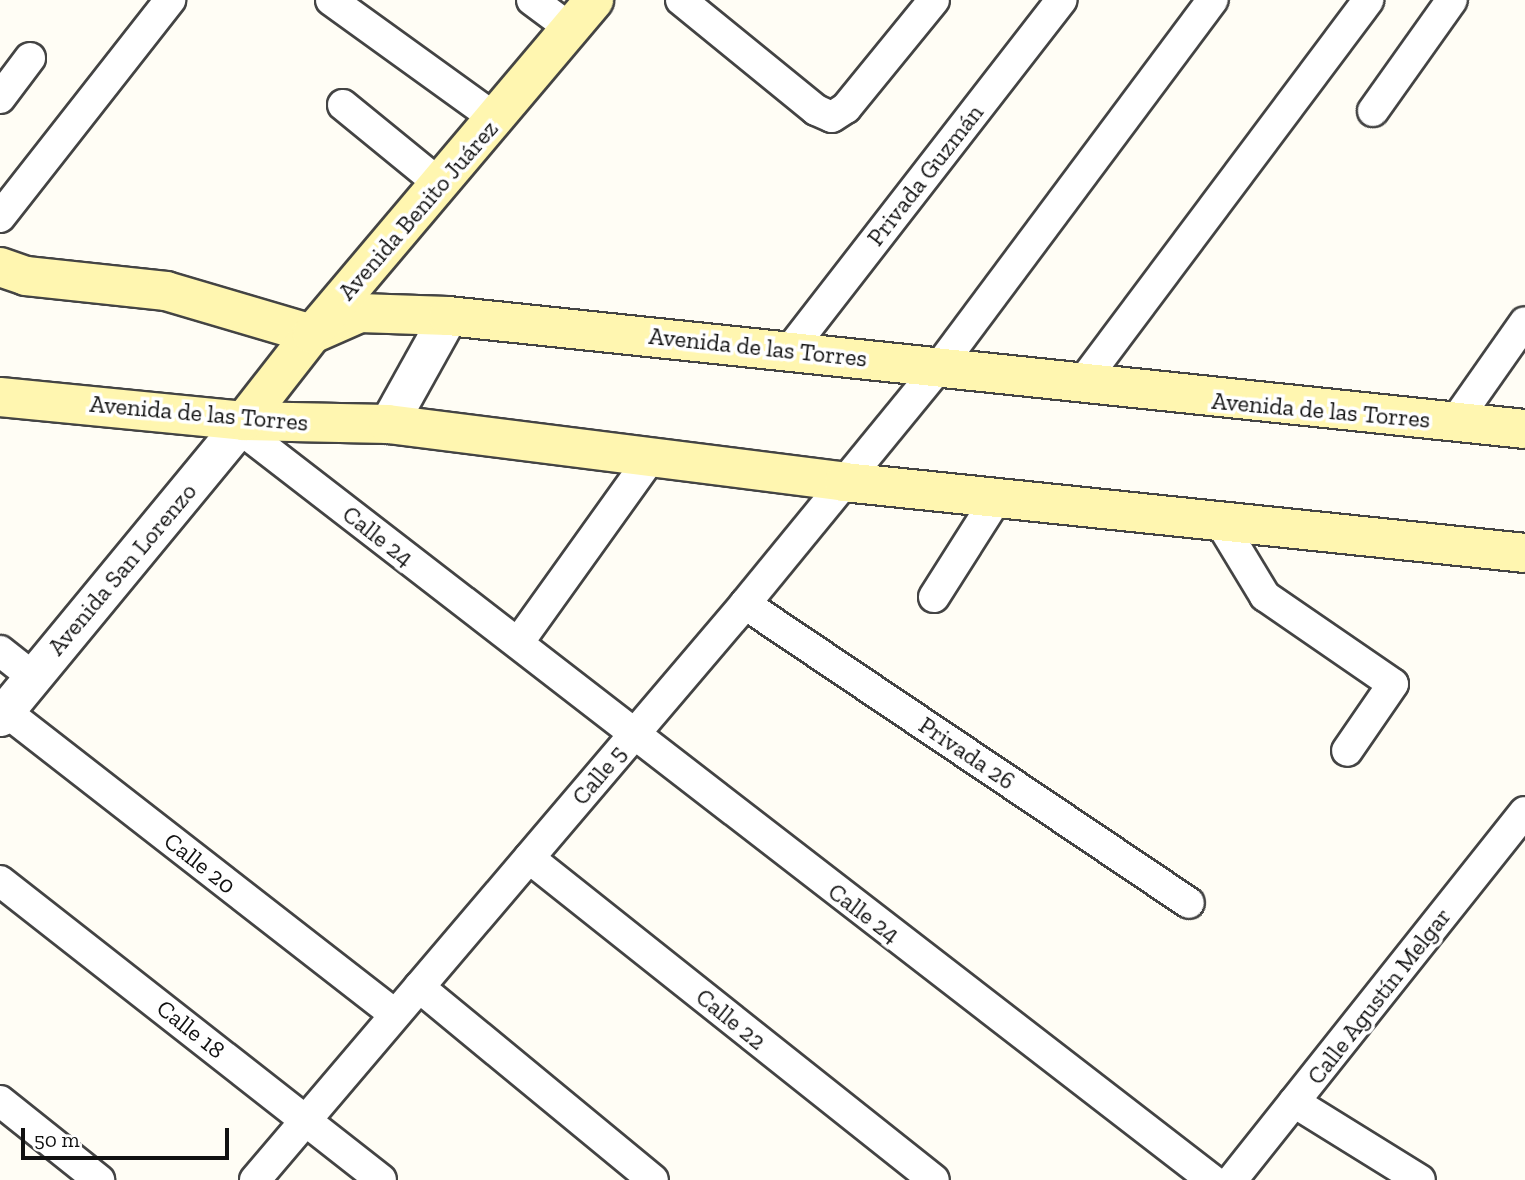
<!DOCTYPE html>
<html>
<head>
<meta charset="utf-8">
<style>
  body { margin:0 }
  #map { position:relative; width:1525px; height:1180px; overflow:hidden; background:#fffdf5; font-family:"Zilla Slab",serif }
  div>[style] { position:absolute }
  .roads { filter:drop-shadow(2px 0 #444) drop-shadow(-2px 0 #444) drop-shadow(0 2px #444) drop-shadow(0 -2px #444) }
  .minor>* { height:30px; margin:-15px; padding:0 15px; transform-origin:15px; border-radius:15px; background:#fff }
  .tertiary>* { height:37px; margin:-18.5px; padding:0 18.5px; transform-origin:18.5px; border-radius:18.5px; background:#fff }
  .secondary>* { height:38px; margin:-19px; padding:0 19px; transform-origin:19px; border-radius:19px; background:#fff6b0 }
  span { translate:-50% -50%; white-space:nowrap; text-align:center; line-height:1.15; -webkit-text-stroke:7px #fff; paint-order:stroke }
  .street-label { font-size:24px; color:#111 }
  .scale { position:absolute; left:21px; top:1128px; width:208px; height:32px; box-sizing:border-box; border:4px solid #111; border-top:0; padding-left:9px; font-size:21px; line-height:24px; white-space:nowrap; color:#111; -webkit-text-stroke:5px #fff; paint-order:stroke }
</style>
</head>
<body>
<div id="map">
  <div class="roads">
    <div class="minor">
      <div style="left:331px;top:0;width:203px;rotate:35.8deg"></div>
      <div style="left:532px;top:0;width:49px;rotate:36.6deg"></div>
      <div style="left:681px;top:0;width:174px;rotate:39.2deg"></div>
      <div style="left:816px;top:110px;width:17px;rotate:24deg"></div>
      <div style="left:832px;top:117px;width:17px;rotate:-33deg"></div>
      <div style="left:846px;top:108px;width:139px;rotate:-50.8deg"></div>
      <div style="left:0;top:98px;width:50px;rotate:-53.1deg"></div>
      <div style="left:343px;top:105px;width:127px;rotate:39.2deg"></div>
      <div style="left:1373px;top:111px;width:136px;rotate:-54.6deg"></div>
      <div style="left:0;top:217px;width:276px;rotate:-51.9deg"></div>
      <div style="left:790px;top:350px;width:443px;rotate:-52.2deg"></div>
      <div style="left:1082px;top:383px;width:478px;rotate:-53.2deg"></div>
      <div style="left:1454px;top:423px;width:123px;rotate:-54.9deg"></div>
      <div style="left:239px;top:428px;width:1230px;rotate:37.7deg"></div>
      <div style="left:1219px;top:520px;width:89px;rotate:58.8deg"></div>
      <div style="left:1265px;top:596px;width:155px;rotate:34.5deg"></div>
      <div style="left:1393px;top:684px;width:81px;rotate:124.5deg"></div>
      <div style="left:934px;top:597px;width:120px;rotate:-57.6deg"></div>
      <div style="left:745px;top:604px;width:535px;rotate:33.96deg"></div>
      <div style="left:518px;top:643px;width:229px;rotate:-54.4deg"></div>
      <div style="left:0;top:651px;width:42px;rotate:38.2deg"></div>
      <div style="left:5px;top:711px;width:494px;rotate:37.9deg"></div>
      <div style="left:529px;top:858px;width:517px;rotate:38.49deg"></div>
      <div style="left:0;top:881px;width:484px;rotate:38.1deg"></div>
      <div style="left:419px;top:987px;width:303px;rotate:39.5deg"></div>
      <div style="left:0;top:1101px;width:127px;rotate:38.6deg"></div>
      <div style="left:1294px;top:1102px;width:148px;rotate:31.8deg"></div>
      <div style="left:255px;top:1180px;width:756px;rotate:-49.61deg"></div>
      <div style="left:745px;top:604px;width:306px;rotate:-50.7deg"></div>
      <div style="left:939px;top:367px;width:458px;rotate:-53.3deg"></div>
      <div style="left:1232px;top:1180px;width:470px;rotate:-51.5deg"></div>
    </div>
    <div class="tertiary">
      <div style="left:388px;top:424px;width:124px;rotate:-60.9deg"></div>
      <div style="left:0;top:717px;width:384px;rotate:-50.5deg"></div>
    </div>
    <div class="secondary">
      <div style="left:0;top:267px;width:28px;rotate:19deg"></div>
      <div style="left:26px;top:276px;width:141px;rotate:6.1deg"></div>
      <div style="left:166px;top:291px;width:152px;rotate:16.4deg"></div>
      <div style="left:312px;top:334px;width:52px;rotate:-23.6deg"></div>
      <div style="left:360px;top:313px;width:88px;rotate:2deg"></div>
      <div style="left:448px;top:316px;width:1083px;rotate:5.99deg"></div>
      <div style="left:0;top:397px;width:245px;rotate:5.6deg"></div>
      <div style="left:244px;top:421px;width:144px;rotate:1.2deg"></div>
      <div style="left:388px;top:424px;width:460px;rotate:7.2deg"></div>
      <div style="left:844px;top:482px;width:685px;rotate:5.95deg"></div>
      <div style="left:244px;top:421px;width:110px;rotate:-52deg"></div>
      <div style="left:312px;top:334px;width:437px;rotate:-49.8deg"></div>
    </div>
  </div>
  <div class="street-label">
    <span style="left:925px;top:175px;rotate:-52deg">Privada Guzmán</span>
    <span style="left:418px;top:210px;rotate:-49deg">Avenida Benito Juárez</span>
    <span style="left:758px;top:347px;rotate:6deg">Avenida de las Torres</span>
    <span style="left:1321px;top:410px;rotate:5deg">Avenida de las Torres</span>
    <span style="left:199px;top:413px;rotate:5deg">Avenida de las Torres</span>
    <span style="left:378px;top:536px;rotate:38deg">Calle 24</span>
    <span style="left:122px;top:569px;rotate:-50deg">Avenida San Lorenzo</span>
    <span style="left:967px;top:753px;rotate:34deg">Privada 26</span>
    <span style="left:599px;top:775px;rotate:-50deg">Calle 5</span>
    <span style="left:200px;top:863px;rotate:38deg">Calle 20</span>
    <span style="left:864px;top:913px;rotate:37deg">Calle 24</span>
    <span style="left:1379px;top:996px;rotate:-52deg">Calle Agustín Melgar</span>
    <span style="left:731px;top:1019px;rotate:39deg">Calle 22</span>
    <span style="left:191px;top:1029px;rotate:38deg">Calle 18</span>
  </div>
  <div class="scale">50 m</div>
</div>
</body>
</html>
